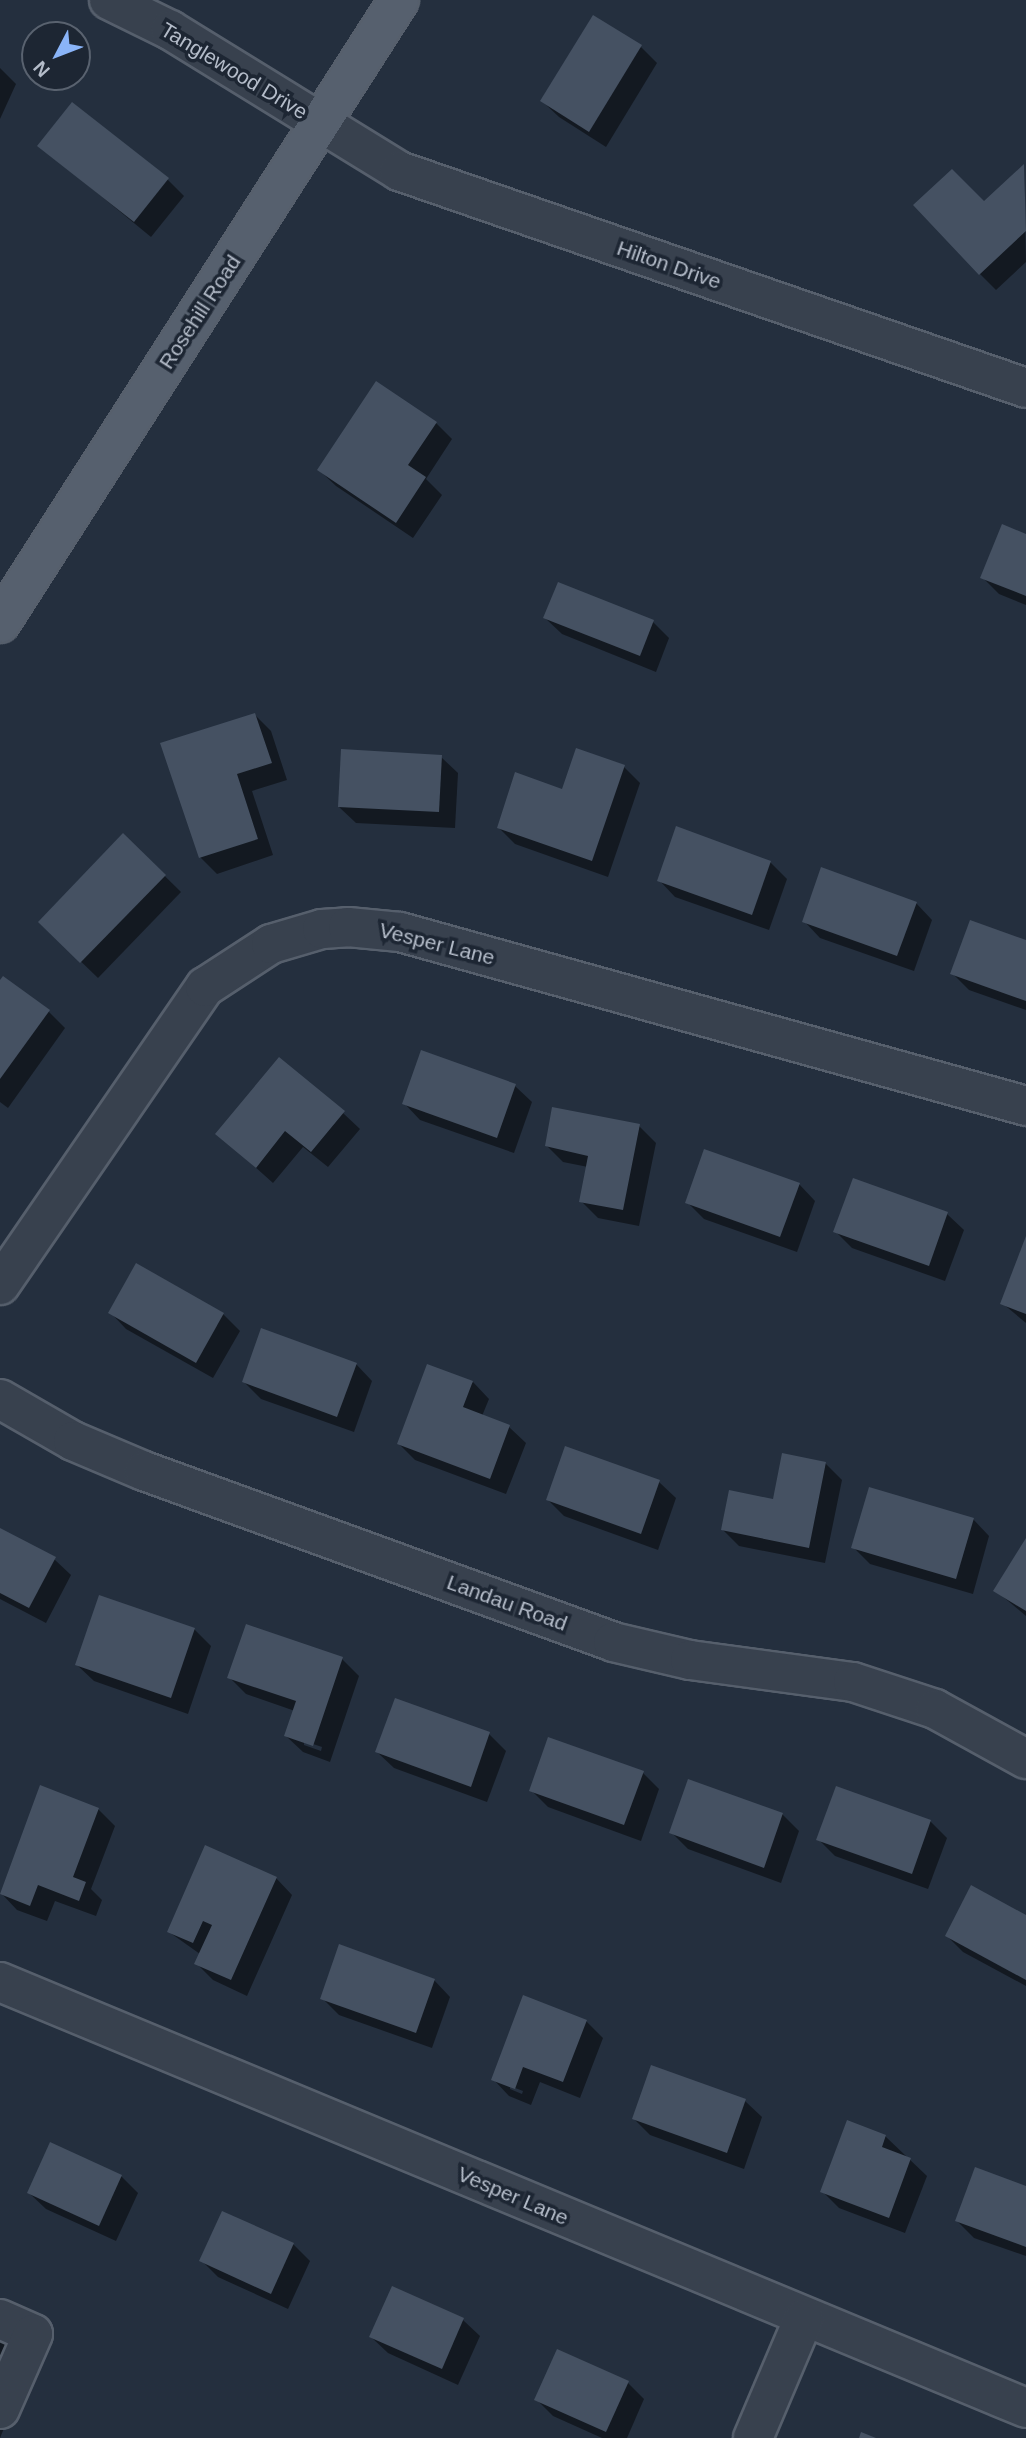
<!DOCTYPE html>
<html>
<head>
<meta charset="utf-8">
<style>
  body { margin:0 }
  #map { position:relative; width:1026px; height:2438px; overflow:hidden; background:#242f3e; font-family:Helvetica,sans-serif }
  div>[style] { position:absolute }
  .shadow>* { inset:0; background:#0007 }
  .building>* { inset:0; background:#455162 }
  .roads { filter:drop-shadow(2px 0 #565f6c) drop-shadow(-2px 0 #565f6c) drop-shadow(0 2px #565f6c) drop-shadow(0 -2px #565f6c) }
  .minor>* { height:38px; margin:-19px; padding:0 19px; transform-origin:19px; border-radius:19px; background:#38414e }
  .major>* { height:38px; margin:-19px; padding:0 19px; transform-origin:19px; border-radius:19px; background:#56606e }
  span { translate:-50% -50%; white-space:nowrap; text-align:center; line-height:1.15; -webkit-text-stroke:7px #1d2633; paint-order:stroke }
  .street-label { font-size:21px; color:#b4bcc9 }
  .north { position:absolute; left:21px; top:21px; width:70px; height:70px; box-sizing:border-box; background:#1d2633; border:2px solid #59626f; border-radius:50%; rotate:228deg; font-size:19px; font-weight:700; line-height:28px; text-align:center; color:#b4bcc9 }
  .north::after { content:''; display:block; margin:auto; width:24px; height:32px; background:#8ab4f8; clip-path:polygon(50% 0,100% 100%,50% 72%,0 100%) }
</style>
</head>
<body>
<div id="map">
  <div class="shadow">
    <div style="clip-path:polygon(641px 47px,657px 63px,606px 147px,559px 117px,542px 101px)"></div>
    <div style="clip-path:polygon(0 68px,16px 84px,0 119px)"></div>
    <div style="clip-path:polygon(40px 146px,167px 179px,184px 196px,151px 237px)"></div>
    <div style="clip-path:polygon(1024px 166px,1026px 262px,996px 290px,980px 274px,984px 203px)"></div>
    <div style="clip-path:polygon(436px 423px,452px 439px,426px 479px,442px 495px,413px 538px,336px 486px,319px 470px)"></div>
    <div style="clip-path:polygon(1026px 536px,1026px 605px,999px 594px,982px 577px)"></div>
    <div style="clip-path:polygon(545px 618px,653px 622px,669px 638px,656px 672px,562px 634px)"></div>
    <div style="clip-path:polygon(255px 715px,271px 731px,287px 780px,252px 791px,273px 855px,217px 874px,200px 857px)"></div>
    <div style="clip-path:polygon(441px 757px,458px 773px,455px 828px,356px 823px,339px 807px)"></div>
    <div style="clip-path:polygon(624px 767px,640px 783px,608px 877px,515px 844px,499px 828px,564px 791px)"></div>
    <div style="clip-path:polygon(123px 835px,181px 892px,98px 978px,40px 922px)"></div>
    <div style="clip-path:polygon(770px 862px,787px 879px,769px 930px,675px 897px,659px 880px)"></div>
    <div style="clip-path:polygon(916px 903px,932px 920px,914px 971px,820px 938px,804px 921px)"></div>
    <div style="clip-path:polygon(1026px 942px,1026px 1010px,969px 990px,952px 973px)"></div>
    <div style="clip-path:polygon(0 983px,48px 1011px,65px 1028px,8px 1108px,0 1102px)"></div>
    <div style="clip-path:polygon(515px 1086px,532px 1102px,514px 1153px,420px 1120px,404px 1103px)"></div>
    <div style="clip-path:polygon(343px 1113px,360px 1129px,328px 1167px,303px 1147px,273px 1183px,218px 1134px)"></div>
    <div style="clip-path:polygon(639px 1126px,656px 1143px,639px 1226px,598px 1218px,581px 1201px,588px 1167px,563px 1162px,547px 1146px)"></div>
    <div style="clip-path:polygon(799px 1184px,815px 1201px,797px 1252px,704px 1219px,687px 1202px)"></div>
    <div style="clip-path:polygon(947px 1214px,964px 1230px,945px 1281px,852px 1248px,835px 1231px)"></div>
    <div style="clip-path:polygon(1026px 1240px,1026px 1323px,1002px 1303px)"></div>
    <div style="clip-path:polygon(110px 1312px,223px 1314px,240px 1331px,213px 1378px,126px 1329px)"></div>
    <div style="clip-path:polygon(356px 1364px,372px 1381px,354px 1432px,261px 1399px,244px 1382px)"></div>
    <div style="clip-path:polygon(473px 1382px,489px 1399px,482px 1416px,509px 1427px,526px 1443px,506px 1494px,415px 1460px,399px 1444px)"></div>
    <div style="clip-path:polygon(566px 1448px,659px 1482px,676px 1498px,658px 1550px,564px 1516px,548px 1500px)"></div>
    <div style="clip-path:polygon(825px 1463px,842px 1480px,825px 1563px,739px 1546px,723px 1530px,774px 1501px)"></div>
    <div style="clip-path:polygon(973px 1519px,989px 1536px,973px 1594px,870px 1564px,853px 1547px)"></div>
    <div style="clip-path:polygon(0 1530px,54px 1559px,71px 1575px,46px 1623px,0 1599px)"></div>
    <div style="clip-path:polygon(1026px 1541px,1026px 1616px,995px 1590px)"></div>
    <div style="clip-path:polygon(evenodd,247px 1626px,342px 1659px,359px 1676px,330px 1762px,303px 1752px,286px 1736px,295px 1711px,246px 1694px,229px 1677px,247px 1626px,304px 1741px,322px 1747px,321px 1751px,304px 1745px,304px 1741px)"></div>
    <div style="clip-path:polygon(194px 1629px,211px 1646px,188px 1714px,94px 1681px,77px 1665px)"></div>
    <div style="clip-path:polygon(489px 1734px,506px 1751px,487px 1802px,394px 1768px,377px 1752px)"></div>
    <div style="clip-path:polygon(643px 1773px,659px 1789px,641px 1841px,548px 1807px,531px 1790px)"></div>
    <div style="clip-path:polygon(98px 1809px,115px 1826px,91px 1889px,102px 1900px,96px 1916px,55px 1901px,47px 1921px,17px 1910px,1px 1893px)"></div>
    <div style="clip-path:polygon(782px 1814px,799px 1831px,781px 1883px,688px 1849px,671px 1832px)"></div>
    <div style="clip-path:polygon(930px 1821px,947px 1838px,928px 1889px,835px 1856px,818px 1839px)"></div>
    <div style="clip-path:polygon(276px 1878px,292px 1895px,247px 1996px,213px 1980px,196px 1963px,200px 1954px,169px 1932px)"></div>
    <div style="clip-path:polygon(1026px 1917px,1026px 1986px,963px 1952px,947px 1936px)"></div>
    <div style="clip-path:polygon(434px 1980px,450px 1997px,432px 2048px,339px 2015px,322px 1998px)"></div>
    <div style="clip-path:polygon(evenodd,586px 2021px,603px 2038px,580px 2098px,540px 2082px,531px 2105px,509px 2096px,493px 2079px,586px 2021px,510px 2086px,523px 2091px,522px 2094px,510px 2089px,510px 2086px)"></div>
    <div style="clip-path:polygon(745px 2101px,762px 2117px,744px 2169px,650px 2135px,634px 2119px)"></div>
    <div style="clip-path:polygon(885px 2136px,927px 2176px,905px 2233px,839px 2208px,822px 2191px)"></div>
    <div style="clip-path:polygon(121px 2176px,138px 2193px,116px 2241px,46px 2209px,29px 2193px)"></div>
    <div style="clip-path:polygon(1026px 2188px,1026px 2256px,974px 2238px,957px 2221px)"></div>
    <div style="clip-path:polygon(293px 2244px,310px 2261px,288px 2309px,218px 2277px,201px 2260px)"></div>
    <div style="clip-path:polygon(393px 2288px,463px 2320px,480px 2336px,458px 2385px,388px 2353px,371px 2337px)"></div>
    <div style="clip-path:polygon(0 2338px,29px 2367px,0 2438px)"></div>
    <div style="clip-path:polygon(628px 2383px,644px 2399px,627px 2438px,602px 2438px,553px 2416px,536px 2399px)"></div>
  </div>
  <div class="building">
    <div style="clip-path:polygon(593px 15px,642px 45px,589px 132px,540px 101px)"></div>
    <div style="clip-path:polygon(72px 102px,169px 178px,134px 222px,37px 146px)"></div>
    <div style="clip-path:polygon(1024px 164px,1026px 231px,979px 275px,913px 205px,952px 169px,984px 201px)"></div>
    <div style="clip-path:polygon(376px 381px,437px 422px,408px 465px,426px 477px,396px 523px,317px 470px)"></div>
    <div style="clip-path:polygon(1002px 524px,1026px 534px,1026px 596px,980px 578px)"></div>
    <div style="clip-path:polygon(558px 582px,654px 620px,640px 656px,543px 618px)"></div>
    <div style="clip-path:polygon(255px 713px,272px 763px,237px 774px,258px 839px,199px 858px,160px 743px)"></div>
    <div style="clip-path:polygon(576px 748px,625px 765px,592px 861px,497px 828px,515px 772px,562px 789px)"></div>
    <div style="clip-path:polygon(341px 749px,442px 755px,439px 812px,338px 807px)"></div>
    <div style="clip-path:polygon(676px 826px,771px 861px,752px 915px,657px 881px)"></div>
    <div style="clip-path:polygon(123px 833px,166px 875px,80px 963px,38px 922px)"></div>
    <div style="clip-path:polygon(821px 867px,917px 902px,897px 956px,802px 922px)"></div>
    <div style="clip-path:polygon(970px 920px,1026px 940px,1026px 1001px,950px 974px)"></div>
    <div style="clip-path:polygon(3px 976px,50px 1010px,0 1079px,0 980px)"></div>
    <div style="clip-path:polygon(421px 1050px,516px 1084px,497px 1138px,402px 1104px)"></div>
    <div style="clip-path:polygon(279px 1057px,345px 1111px,311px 1152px,285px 1131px,256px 1168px,215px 1134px)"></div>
    <div style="clip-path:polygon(552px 1107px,640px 1124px,623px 1210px,579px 1202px,588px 1156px,545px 1146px)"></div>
    <div style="clip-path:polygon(704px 1149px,800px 1183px,780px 1237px,685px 1203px)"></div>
    <div style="clip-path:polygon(853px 1178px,948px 1212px,929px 1266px,833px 1232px)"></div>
    <div style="clip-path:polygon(1026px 1236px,1026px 1314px,1000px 1304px)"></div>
    <div style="clip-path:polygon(136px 1263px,224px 1313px,196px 1363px,108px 1313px)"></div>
    <div style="clip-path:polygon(261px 1328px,357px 1363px,337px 1417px,242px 1382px)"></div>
    <div style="clip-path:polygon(427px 1364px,473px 1381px,463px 1407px,510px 1425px,490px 1479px,397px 1444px)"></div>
    <div style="clip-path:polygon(565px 1446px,660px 1480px,641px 1534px,546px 1500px)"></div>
    <div style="clip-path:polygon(782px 1453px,826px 1462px,809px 1548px,721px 1530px,729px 1490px,773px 1499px)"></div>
    <div style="clip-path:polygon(869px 1487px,974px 1518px,956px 1579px,851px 1548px)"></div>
    <div style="clip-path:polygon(0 1528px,56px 1557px,29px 1608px,0 1593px)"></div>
    <div style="clip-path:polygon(1026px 1538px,1026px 1611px,993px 1591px)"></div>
    <div style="clip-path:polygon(99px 1595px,195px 1628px,171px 1698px,75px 1665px)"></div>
    <div style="clip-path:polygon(246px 1624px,343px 1657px,313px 1746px,284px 1736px,296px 1701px,227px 1678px)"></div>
    <div style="clip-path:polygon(395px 1698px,490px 1732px,471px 1787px,375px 1752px)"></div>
    <div style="clip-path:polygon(548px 1737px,644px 1771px,624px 1825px,529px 1791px)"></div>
    <div style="clip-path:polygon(688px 1779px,783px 1813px,764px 1868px,669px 1833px)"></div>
    <div style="clip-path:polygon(40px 1785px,99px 1808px,73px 1877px,86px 1882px,79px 1901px,38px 1885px,30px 1906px,0 1894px)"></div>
    <div style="clip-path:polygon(836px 1786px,931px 1820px,912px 1874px,816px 1840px)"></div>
    <div style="clip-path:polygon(205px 1845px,277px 1877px,231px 1980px,194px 1964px,212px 1925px,203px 1921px,193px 1943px,167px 1932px)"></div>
    <div style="clip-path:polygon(971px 1885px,1026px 1915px,1026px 1980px,945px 1936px)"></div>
    <div style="clip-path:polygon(339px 1944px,435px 1979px,416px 2033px,320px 1999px)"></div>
    <div style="clip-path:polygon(523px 1995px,587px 2020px,563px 2082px,523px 2067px,515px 2089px,491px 2080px)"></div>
    <div style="clip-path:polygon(651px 2065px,746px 2099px,727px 2153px,632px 2119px)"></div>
    <div style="clip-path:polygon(847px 2120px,886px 2135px,882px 2147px,911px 2158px,889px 2218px,820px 2192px)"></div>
    <div style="clip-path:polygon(50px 2142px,122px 2175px,99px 2226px,27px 2193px)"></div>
    <div style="clip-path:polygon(975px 2167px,1026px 2186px,1026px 2247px,955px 2221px)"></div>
    <div style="clip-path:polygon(222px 2211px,294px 2243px,271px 2294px,199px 2261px)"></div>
    <div style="clip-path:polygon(392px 2286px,464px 2318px,442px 2369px,369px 2337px)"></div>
    <div style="clip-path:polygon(557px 2349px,629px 2381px,606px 2432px,534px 2400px)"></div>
    <div style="clip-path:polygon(861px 2432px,876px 2438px,859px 2438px)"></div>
  </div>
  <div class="roads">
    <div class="minor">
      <div style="left:109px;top:0;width:68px;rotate:26.2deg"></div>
      <div style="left:170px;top:30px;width:269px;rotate:31.6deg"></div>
      <div style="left:399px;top:171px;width:663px;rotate:19.09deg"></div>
      <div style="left:0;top:1285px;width:362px;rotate:-55.5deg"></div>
      <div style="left:205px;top:987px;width:79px;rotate:-33.1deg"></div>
      <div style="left:271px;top:944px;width:53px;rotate:-16.4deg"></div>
      <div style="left:322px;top:929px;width:26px;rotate:-4deg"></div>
      <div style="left:348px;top:927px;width:52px;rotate:5.5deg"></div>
      <div style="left:400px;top:932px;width:650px;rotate:15.53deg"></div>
      <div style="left:0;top:1399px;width:84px;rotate:29.9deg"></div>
      <div style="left:73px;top:1441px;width:77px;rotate:22.9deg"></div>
      <div style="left:144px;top:1471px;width:499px;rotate:20deg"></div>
      <div style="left:613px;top:1642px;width:79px;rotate:13.2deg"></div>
      <div style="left:690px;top:1660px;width:164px;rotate:7.7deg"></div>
      <div style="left:853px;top:1682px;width:86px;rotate:18.2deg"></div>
      <div style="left:935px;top:1709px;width:104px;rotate:28.8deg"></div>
      <div style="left:0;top:1982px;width:1111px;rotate:22.55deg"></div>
      <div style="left:0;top:2319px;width:36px;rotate:24deg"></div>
      <div style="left:33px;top:2334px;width:82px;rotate:113.7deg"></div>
      <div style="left:753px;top:2438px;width:130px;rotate:-67deg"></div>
    </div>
    <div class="major">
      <div style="left:0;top:623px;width:740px;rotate:-57.36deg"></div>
    </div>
  </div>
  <div class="street-label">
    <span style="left:234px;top:71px;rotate:31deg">Tanglewood Drive</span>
    <span style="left:669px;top:265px;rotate:19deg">Hilton Drive</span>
    <span style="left:200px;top:312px;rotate:-57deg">Rosehill Road</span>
    <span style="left:437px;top:944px;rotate:14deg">Vesper Lane</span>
    <span style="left:507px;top:1603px;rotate:20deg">Landau Road</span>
    <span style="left:513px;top:2196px;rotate:23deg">Vesper Lane</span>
  </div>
  <div class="north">N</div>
</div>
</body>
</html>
